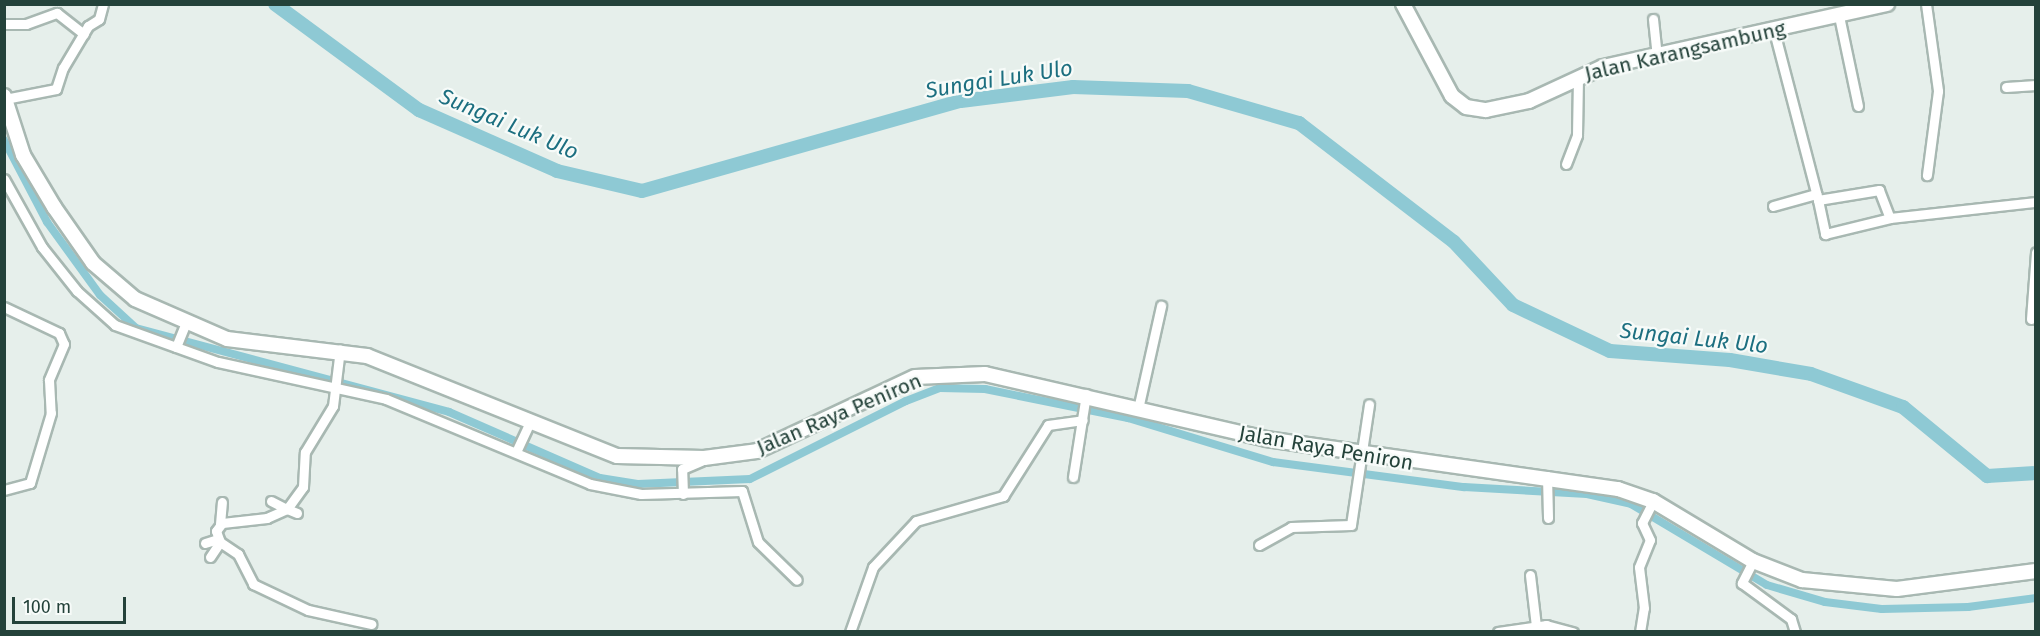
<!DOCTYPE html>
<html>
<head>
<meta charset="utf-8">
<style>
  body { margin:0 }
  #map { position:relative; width:2040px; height:636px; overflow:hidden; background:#e6efeb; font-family:"Fira Sans",sans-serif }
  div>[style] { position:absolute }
  .canal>* { height:8px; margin:-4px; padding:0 4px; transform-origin:4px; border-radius:4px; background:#8ec9d4 }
  .river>* { height:14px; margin:-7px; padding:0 7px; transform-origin:7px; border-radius:7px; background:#8ec9d4 }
  .roads { filter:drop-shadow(2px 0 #a8b8b2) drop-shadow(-2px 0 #a8b8b2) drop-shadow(0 2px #a8b8b2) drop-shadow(0 -2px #a8b8b2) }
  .minor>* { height:9px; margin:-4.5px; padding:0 4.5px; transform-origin:4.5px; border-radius:4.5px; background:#fff }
  .secondary>* { height:14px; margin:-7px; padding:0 7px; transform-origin:7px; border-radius:7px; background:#fff }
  span { translate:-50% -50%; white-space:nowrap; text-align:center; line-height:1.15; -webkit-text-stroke:4.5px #f7fbf9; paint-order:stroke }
  .street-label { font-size:21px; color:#24423a }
  .water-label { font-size:22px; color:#1c6f80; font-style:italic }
  .frame { position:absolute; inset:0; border:6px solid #24423a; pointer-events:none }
  .scale { position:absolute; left:12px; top:597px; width:114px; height:27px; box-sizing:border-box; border:3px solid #24423a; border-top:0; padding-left:8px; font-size:18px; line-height:21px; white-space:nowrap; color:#24423a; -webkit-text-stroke:4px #f7fbf9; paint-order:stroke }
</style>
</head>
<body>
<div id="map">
  <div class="canal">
    <div style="left:4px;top:140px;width:93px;rotate:62.3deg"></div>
    <div style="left:47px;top:222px;width:90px;rotate:54deg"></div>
    <div style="left:100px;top:295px;width:49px;rotate:42.5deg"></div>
    <div style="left:136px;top:328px;width:324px;rotate:15deg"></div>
    <div style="left:449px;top:412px;width:165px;rotate:23.6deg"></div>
    <div style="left:600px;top:478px;width:38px;rotate:9deg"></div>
    <div style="left:638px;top:484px;width:112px;rotate:-2.6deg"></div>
    <div style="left:750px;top:479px;width:174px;rotate:-26.6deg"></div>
    <div style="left:906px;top:401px;width:36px;rotate:-21deg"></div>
    <div style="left:940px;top:388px;width:45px;rotate:1.3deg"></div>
    <div style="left:985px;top:389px;width:146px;rotate:11.5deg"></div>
    <div style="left:1128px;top:418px;width:152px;rotate:16.9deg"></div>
    <div style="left:1273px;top:462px;width:193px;rotate:7.5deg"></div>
    <div style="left:1464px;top:487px;width:123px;rotate:3.3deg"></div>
    <div style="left:1587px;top:494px;width:45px;rotate:12.8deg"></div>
    <div style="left:1631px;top:504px;width:158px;rotate:30.8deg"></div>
    <div style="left:1767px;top:585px;width:60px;rotate:16.3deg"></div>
    <div style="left:1825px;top:602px;width:57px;rotate:7deg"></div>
    <div style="left:1882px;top:609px;width:86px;rotate:-1.3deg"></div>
    <div style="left:1968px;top:607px;width:69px;rotate:-7.5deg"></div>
  </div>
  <div class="river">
    <div style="left:275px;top:4px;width:179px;rotate:36.4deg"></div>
    <div style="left:419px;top:110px;width:151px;rotate:23.8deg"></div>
    <div style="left:557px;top:171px;width:87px;rotate:13.2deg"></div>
    <div style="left:642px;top:191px;width:331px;rotate:-15.8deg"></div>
    <div style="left:961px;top:101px;width:113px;rotate:-7.1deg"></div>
    <div style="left:1073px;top:87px;width:115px;rotate:2deg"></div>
    <div style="left:1188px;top:91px;width:116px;rotate:16.1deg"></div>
    <div style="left:1299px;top:123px;width:195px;rotate:37.5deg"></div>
    <div style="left:1454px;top:242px;width:86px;rotate:46.9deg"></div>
    <div style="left:1513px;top:305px;width:107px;rotate:25.4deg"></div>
    <div style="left:1610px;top:351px;width:120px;rotate:4.3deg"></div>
    <div style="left:1730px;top:360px;width:82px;rotate:9.8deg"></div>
    <div style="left:1811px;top:374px;width:98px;rotate:19.7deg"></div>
    <div style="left:1903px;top:407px;width:109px;rotate:39.4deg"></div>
    <div style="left:1987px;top:476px;width:49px;rotate:-3.5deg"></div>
  </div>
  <div class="roads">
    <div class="minor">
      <div style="left:1926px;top:4px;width:88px;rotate:82.1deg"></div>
      <div style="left:1938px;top:91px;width:85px;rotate:97.5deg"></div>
      <div style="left:1839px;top:16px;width:92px;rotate:78.1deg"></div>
      <div style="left:1653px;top:19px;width:36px;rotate:84deg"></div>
      <div style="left:4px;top:24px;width:22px"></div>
      <div style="left:26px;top:24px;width:33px;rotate:-20deg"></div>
      <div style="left:57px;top:13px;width:34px;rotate:38deg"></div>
      <div style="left:1774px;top:31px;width:175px;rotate:75.4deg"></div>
      <div style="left:1818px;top:200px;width:62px;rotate:-9.3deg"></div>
      <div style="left:1879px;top:190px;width:30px;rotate:69deg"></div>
      <div style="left:1890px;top:218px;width:147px;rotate:-6.3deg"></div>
      <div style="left:2006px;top:87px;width:30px;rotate:-4deg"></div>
      <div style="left:5px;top:99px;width:52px;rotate:-11.1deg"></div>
      <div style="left:56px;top:89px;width:22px;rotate:-72deg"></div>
      <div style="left:63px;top:68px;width:49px;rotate:-59.2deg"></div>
      <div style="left:88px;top:26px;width:13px;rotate:-32deg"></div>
      <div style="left:99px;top:19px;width:16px;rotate:-75deg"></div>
      <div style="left:1566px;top:164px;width:31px;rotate:-69deg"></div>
      <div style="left:1577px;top:135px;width:59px;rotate:-89deg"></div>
      <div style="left:4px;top:179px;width:78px;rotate:60.8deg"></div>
      <div style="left:42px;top:247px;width:56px;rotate:51.5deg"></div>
      <div style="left:77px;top:291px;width:51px;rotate:41.8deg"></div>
      <div style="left:115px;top:325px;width:109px;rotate:19.8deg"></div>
      <div style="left:218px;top:362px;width:172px;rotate:12.4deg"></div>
      <div style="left:386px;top:399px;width:221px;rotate:22.6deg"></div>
      <div style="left:590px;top:484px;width:52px;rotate:11.1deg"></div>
      <div style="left:641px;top:494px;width:101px;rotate:-1.7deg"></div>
      <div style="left:742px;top:491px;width:53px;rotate:72.6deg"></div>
      <div style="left:758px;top:542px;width:54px;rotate:44.3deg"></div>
      <div style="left:1818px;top:200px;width:35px;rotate:78deg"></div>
      <div style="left:1825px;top:234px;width:67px;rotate:-13.8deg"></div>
      <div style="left:1773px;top:206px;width:45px;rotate:-15.6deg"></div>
      <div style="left:4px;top:307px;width:61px;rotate:25.3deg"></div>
      <div style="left:59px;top:333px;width:12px;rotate:66deg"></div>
      <div style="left:64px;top:344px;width:39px;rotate:113deg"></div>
      <div style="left:49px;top:380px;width:33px;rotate:87deg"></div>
      <div style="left:51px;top:413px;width:73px;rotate:106.7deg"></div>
      <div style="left:30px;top:483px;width:27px;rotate:165deg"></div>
      <div style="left:2031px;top:319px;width:67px;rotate:-85.7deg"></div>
      <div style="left:176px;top:347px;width:27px;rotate:-68deg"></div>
      <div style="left:1138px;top:409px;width:106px;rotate:-77.4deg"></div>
      <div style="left:516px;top:452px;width:33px;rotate:-65deg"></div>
      <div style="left:1547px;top:476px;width:42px;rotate:88.6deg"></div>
      <div style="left:1073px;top:477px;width:84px;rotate:-81.1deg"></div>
      <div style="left:683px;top:494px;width:25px;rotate:-92deg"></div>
      <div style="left:682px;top:469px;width:21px;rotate:-23deg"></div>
      <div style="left:271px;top:501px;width:18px;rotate:27deg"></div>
      <div style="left:287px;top:509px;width:22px;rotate:156deg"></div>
      <div style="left:267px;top:518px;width:45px;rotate:173.7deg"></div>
      <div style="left:222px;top:523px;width:10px;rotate:127deg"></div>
      <div style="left:216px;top:531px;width:12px;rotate:70deg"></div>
      <div style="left:220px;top:542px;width:22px;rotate:34deg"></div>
      <div style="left:238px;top:554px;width:34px;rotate:63deg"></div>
      <div style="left:253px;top:584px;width:61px;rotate:25.3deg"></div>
      <div style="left:308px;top:610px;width:65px;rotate:12.5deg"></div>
      <div style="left:297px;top:513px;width:11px;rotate:-158deg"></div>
      <div style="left:287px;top:509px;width:27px;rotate:-54deg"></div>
      <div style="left:303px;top:487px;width:35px;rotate:-87deg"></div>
      <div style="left:305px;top:452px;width:54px;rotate:-58.7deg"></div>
      <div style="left:333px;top:406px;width:57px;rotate:-83deg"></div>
      <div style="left:220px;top:524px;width:22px;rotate:-85deg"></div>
      <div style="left:205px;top:543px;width:14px;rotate:-17deg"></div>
      <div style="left:1259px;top:545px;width:37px;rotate:-29deg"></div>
      <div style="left:1291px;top:527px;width:60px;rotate:-1.9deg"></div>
      <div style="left:1351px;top:525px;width:122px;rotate:-81.5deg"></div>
      <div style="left:210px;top:557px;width:18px;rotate:-56deg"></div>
      <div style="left:1753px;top:561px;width:25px;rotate:117deg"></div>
      <div style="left:1742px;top:583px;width:61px;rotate:36.3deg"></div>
      <div style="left:1791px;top:619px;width:14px;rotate:73deg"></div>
      <div style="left:1530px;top:575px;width:51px;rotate:83.3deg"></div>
      <div style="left:850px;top:632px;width:69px;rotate:-70.5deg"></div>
      <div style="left:873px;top:567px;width:63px;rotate:-46.9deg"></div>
      <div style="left:916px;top:521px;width:91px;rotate:-16deg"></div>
      <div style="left:1003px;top:496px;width:84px;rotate:-57.6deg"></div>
      <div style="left:1048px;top:425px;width:35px;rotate:-8deg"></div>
      <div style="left:1498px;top:632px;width:49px;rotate:-8.3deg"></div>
      <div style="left:1546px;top:625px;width:28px;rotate:15deg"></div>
      <div style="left:1640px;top:632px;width:24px;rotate:-81deg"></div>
      <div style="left:1644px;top:608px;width:41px;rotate:-97deg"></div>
      <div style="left:1639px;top:567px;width:29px;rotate:-68deg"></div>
      <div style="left:1650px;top:540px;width:19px;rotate:-115deg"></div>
      <div style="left:1642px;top:523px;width:25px;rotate:-63deg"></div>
    </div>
    <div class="secondary">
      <div style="left:1403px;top:4px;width:104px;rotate:62deg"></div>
      <div style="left:1452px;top:96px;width:18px;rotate:38deg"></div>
      <div style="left:1466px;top:107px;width:20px;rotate:9deg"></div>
      <div style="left:1486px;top:110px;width:44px;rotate:-11.8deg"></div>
      <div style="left:1529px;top:101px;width:81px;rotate:-24.7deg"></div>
      <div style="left:1603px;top:67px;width:291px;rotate:-12.5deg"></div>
      <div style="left:4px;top:96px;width:62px;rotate:72.1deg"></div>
      <div style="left:23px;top:155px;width:61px;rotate:59.2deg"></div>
      <div style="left:54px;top:207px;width:68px;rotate:55.1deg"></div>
      <div style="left:93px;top:263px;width:55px;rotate:40.6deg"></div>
      <div style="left:135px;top:299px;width:100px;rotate:23.5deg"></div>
      <div style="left:227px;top:339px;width:141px;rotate:6.9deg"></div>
      <div style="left:367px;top:356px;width:269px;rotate:21.8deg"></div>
      <div style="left:617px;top:456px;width:87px;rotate:1.3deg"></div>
      <div style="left:704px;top:458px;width:53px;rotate:-7.5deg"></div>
      <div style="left:757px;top:451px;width:174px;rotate:-25.1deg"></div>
      <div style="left:915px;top:377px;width:70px;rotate:-2.5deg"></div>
      <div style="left:985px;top:374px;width:288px;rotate:13deg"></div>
      <div style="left:1266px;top:439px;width:356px;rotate:8.1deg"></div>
      <div style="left:1618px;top:489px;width:37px;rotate:19deg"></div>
      <div style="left:1653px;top:501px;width:117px;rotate:31deg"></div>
      <div style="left:1753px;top:561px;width:53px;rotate:21.2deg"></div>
      <div style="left:1802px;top:580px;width:95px;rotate:5.4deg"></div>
      <div style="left:1897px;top:589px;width:140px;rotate:-7.4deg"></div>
    </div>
  </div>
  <div class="street-label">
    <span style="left:1685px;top:51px;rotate:-13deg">Jalan Karangsambung</span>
    <span style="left:839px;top:414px;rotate:-23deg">Jalan Raya Peniron</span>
    <span style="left:1326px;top:448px;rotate:10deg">Jalan Raya Peniron</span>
  </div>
  <div class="water-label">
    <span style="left:999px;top:79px;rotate:-9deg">Sungai Luk Ulo</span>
    <span style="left:509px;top:124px;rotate:23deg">Sungai Luk Ulo</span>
    <span style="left:1694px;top:338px;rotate:6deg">Sungai Luk Ulo</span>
  </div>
  <div class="frame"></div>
  <div class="scale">100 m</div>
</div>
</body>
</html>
